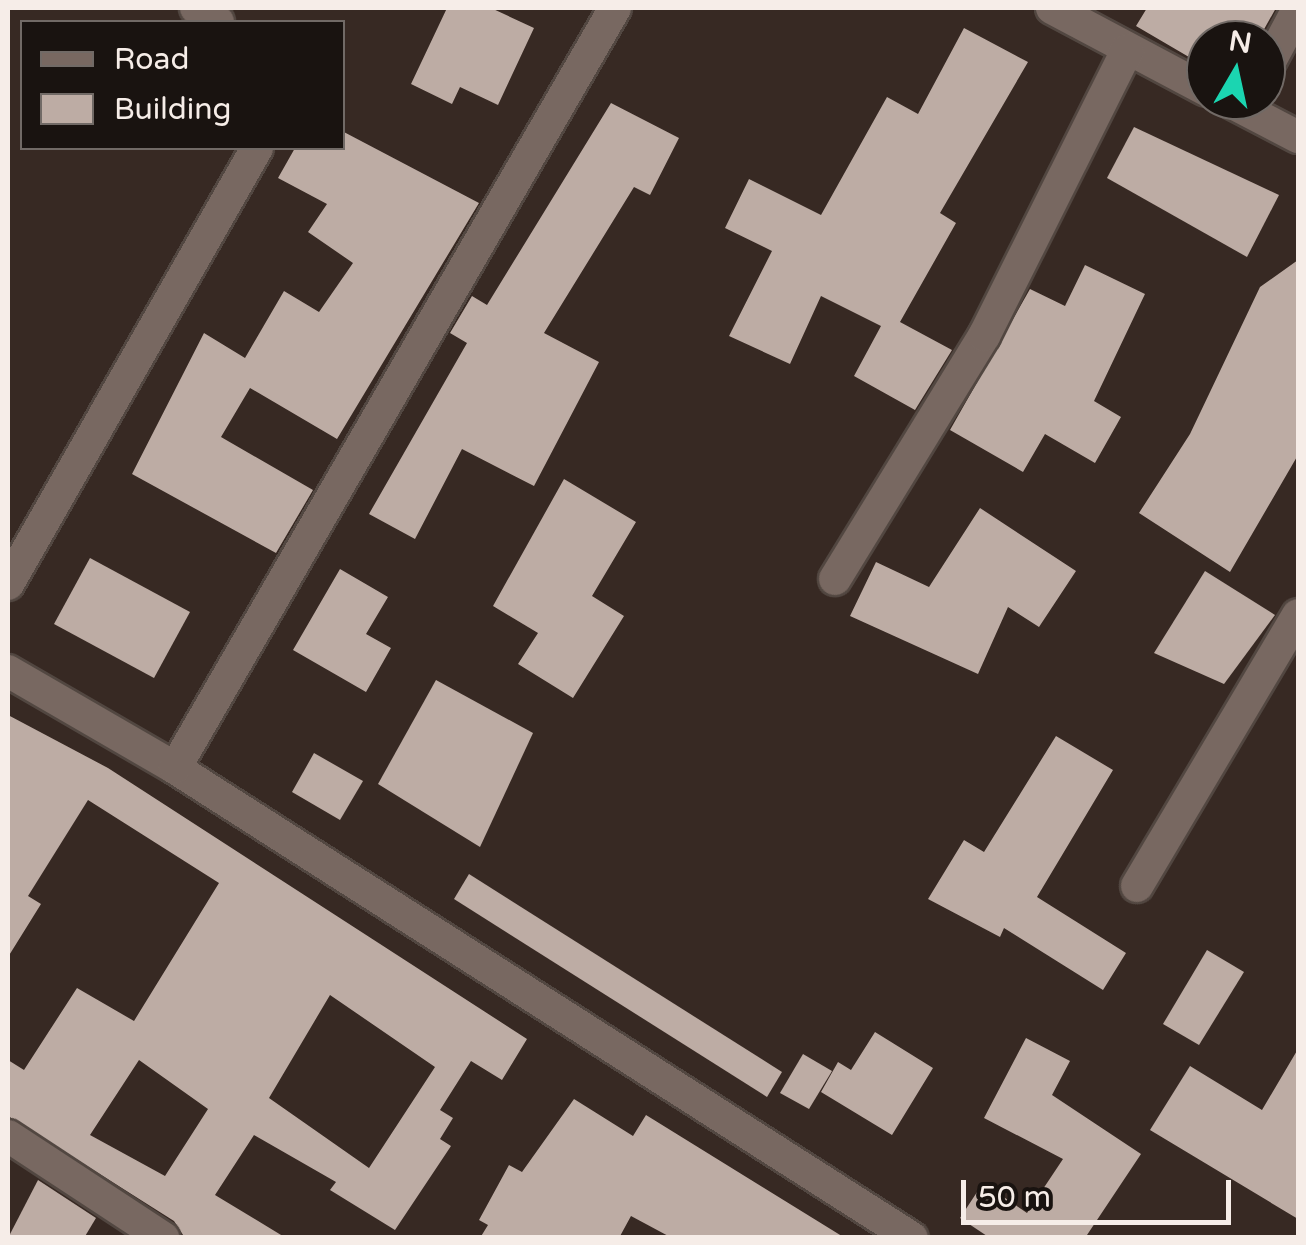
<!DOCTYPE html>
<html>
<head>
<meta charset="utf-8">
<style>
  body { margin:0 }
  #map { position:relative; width:1306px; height:1245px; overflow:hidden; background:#372923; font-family:"Varela Round",sans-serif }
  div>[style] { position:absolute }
  .building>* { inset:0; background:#bdaca4 }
  .roads { filter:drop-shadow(2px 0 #524741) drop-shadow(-2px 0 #524741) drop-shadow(0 2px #524741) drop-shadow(0 -2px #524741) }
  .minor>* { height:32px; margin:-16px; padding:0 16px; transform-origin:16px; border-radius:16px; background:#786861 }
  span { translate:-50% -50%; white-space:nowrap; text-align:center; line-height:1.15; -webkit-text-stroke:10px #191310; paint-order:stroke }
  .frame { position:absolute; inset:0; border:10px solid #f6ede8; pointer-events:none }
  .legend { position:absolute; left:20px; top:20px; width:325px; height:130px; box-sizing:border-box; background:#191310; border:2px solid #716a66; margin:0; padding:12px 18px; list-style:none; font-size:30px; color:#f6ede8 }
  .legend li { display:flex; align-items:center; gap:20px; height:50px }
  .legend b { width:50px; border:2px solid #716a66 }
  .north { position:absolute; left:1186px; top:20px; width:100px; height:100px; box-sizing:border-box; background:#191310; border:2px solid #716a66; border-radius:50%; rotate:9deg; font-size:28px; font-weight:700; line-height:40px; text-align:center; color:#f6ede8 }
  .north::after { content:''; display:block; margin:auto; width:35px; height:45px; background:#1bd5b1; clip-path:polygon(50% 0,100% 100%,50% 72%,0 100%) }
  .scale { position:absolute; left:961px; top:1180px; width:270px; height:45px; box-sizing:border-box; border:5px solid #f6ede8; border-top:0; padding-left:12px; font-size:30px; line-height:35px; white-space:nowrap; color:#f6ede8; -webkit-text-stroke:8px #191310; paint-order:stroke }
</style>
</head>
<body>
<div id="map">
  <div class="building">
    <div style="clip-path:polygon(447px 8px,491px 8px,534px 28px,498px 105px,460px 87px,452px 104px,411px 84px)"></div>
    <div style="clip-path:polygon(1147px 8px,1276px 8px,1258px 40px,1206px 40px,1206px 67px,1136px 26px)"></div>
    <div style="clip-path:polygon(964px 28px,1028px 62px,940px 213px,956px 223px,900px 322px,952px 350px,915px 410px,854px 376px,881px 326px,821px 296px,790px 364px,729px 336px,772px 251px,725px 228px,749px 179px,821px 215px,887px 97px,918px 114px)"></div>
    <div style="clip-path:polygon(611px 103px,679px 138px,650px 195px,634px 187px,544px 333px,599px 362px,534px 486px,462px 449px,415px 539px,369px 514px,467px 343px,450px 333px,472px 296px,487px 305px)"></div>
    <div style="clip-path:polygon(1134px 127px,1279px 195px,1247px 257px,1107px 178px)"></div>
    <div style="clip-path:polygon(342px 131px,479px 203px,337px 439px,250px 388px,221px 437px,313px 490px,276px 553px,132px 474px,204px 333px,245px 358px,284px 291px,319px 312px,353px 263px,308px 232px,327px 204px,278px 178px,295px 148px,342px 148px)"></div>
    <div style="clip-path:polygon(1298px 260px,1298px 455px,1230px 572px,1139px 513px,1190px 434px,1260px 287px)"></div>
    <div style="clip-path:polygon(1085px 265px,1145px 294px,1094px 401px,1121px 417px,1095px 463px,1045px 434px,1023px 472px,950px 430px,1030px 289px,1065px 306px)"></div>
    <div style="clip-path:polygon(564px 479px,636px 522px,592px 596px,624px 616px,573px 698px,518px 664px,538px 633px,493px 606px)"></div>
    <div style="clip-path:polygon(980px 508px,1076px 571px,1039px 627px,1008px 607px,978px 674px,850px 616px,876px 562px,929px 587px)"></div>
    <div style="clip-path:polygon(90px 558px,190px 612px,154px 678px,54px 624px)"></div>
    <div style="clip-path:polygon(340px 569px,388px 597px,366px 634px,391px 648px,366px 692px,293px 650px)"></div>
    <div style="clip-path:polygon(1205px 571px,1275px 615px,1224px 684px,1154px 653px)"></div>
    <div style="clip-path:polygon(436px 680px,533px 733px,480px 847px,378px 784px)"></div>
    <div style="clip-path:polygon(evenodd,8px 715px,108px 768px,527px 1039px,502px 1080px,471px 1061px,440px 1110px,453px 1118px,440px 1139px,451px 1146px,395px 1230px,330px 1190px,336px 1182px,254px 1135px,215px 1195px,286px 1238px,185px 1238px,174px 1221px,8px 1116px,8px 1060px,24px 1070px,77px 988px,134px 1021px,219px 883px,88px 800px,28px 896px,41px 904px,8px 957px,8px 715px,330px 995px,435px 1067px,369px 1168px,269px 1098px,330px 995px,8px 715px,139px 1060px,208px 1109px,165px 1176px,90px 1135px,139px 1060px)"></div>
    <div style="clip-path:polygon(1056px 736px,1113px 770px,1037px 897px,1126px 953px,1103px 990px,1004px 928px,1000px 937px,928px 899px,964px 840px,984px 852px)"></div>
    <div style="clip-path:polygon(314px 753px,363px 781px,340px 820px,292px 792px)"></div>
    <div style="clip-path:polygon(469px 874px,782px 1072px,767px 1097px,454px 899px)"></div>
    <div style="clip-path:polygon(1207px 950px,1244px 972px,1199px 1045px,1163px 1024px)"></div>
    <div style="clip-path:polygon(875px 1032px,933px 1068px,892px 1135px,821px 1092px,838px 1062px,851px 1070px)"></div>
    <div style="clip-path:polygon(1026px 1038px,1070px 1061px,1052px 1095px,1141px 1154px,1085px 1238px,990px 1238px,960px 1218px,983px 1183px,1027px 1213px,1063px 1159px,984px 1118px)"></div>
    <div style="clip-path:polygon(1298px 1049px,1298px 1219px,1150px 1130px,1190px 1066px,1262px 1110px)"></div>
    <div style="clip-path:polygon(803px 1054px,832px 1071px,809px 1109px,780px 1093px)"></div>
    <div style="clip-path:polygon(574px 1099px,633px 1136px,646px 1115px,845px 1238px,672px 1238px,631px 1216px,619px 1238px,480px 1238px,488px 1225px,479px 1220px,509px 1165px,522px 1172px)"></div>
    <div style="clip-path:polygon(38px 1180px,96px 1218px,84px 1238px,8px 1238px)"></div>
  </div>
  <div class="roads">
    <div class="minor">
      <div style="left:196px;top:8px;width:26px;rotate:32deg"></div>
      <div style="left:1052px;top:8px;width:174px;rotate:28deg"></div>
      <div style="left:1266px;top:69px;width:68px;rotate:-61.9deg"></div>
      <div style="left:1227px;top:100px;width:80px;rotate:27.5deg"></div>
      <div style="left:835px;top:579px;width:285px;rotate:-58.5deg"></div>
      <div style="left:984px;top:336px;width:320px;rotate:-63.4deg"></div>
      <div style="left:8px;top:584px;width:502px;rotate:-60.27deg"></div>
      <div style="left:8px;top:671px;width:193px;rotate:30.1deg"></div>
      <div style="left:175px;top:768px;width:874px;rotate:32.53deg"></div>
      <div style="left:175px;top:768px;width:878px;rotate:-59.93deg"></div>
      <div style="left:1137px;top:886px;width:315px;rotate:-59.3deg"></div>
      <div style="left:8px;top:1136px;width:186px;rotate:33.3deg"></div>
    </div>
  </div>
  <div class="frame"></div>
  <ul class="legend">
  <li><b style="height:12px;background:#786861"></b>Road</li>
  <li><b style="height:28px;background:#bdaca4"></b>Building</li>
  </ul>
  <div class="north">N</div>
  <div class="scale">50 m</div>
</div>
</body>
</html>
